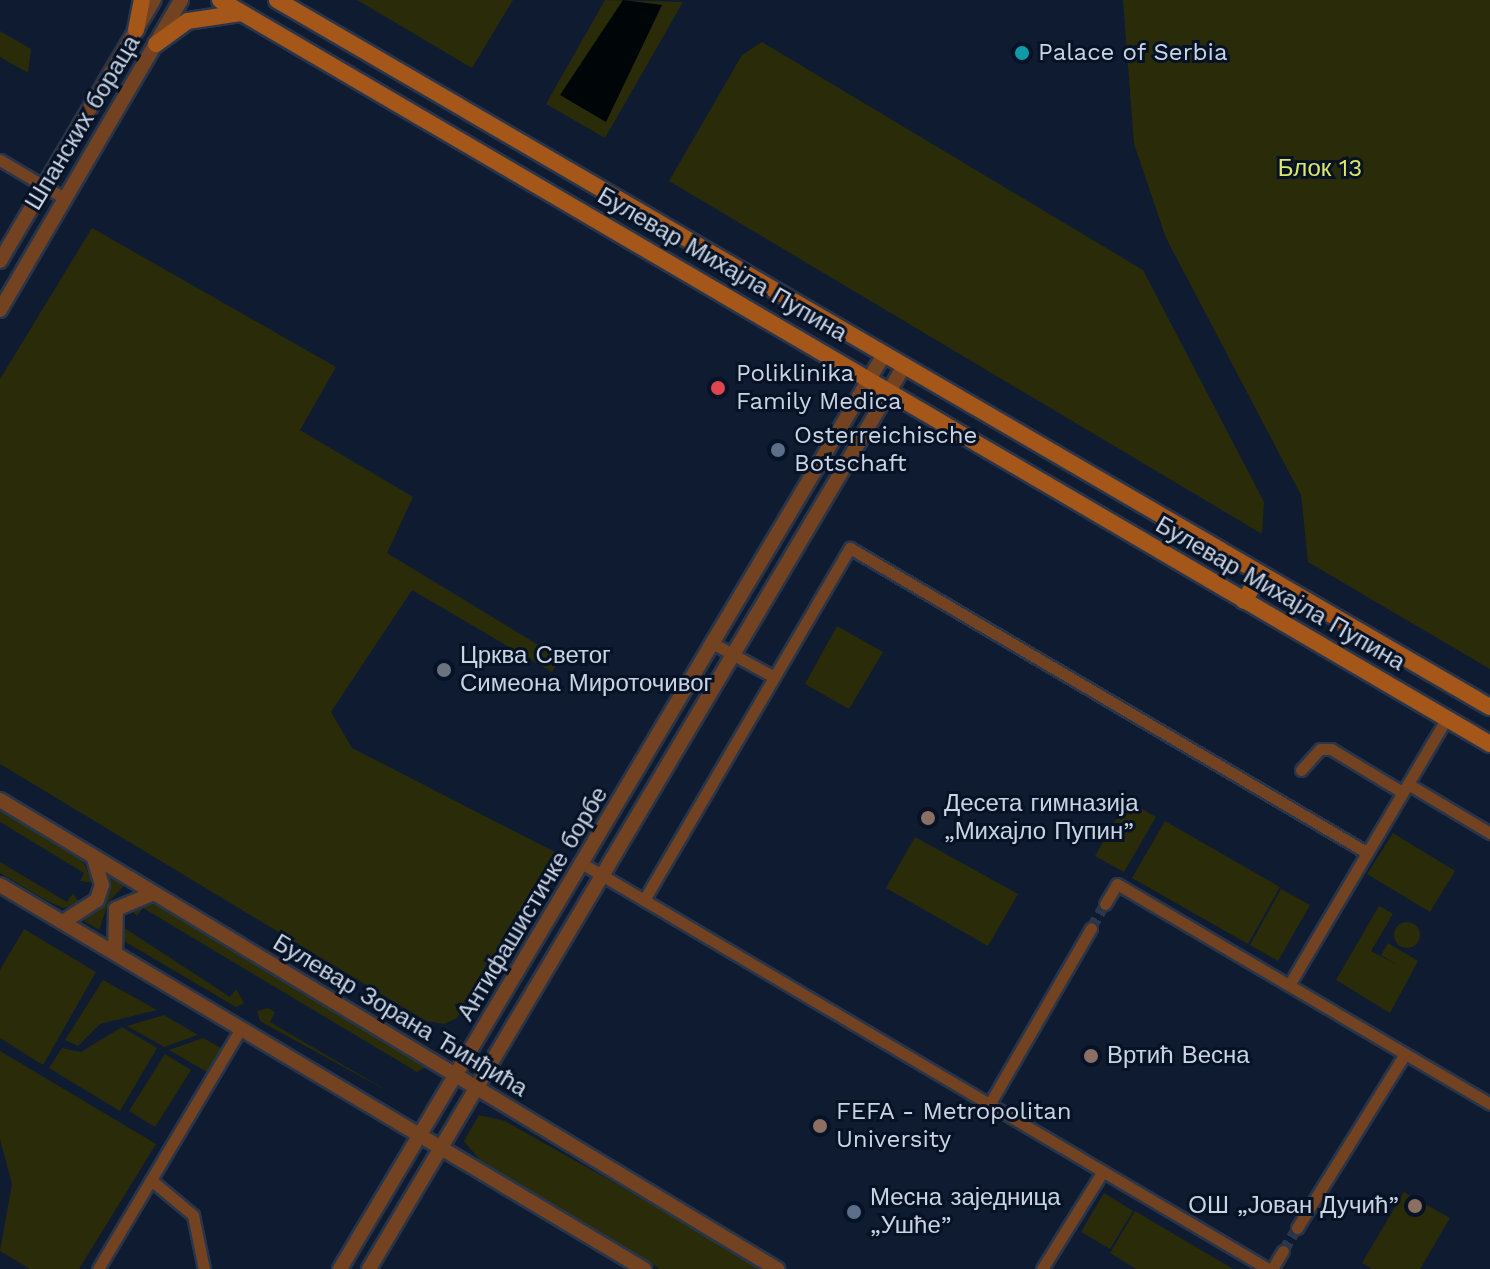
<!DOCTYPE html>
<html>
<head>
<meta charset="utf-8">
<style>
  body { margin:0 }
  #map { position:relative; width:1490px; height:1269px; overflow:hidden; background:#0e1b31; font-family:"Work Sans",sans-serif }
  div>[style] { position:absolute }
  .green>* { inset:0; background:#2a2c09 }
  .round { border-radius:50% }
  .water>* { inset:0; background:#000507 }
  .minor-tunnel>* { height:11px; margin-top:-5.5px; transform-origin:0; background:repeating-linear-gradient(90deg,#2a374c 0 11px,transparent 0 16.5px) }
  .roads { filter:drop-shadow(2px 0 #28354a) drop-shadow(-2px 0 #28354a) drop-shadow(0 2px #28354a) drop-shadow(0 -2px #28354a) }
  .minor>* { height:11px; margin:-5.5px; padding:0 5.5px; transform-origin:5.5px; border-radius:5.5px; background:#734221 }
  .tertiary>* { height:14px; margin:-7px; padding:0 7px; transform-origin:7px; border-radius:7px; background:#734221 }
  .secondary>* { height:16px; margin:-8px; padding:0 8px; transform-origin:8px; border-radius:8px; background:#a55619 }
  .dots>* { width:22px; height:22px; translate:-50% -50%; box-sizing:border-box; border:4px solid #061226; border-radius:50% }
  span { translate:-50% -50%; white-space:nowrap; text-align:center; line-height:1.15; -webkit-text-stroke:6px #061226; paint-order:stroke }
  .poi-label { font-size:24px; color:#cad4e2 }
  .left { translate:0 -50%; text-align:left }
  .right { translate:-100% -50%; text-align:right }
  .street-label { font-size:24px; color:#cad4e2 }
  .park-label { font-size:24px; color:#dee866 }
</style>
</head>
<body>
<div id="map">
  <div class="green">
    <div style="clip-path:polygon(357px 0,513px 0,472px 68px)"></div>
    <div style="clip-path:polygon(605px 0,683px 2px,605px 138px,546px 104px)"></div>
    <div style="clip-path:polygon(1123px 0,1490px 0,1490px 669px,1308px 562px,1301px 495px,1166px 238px,1134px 144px)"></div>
    <div style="clip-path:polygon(0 31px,31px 49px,28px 73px,0 57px)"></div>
    <div style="clip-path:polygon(762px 42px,1143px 270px,1264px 502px,1262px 534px,669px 181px,742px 55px)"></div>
    <div style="clip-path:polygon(92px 228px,336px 367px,300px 430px,413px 497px,387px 553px,560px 658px,552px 672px,412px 590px,331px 712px,352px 748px,555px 852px,457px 1018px,444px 1024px,426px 1021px,0 764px,0 379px)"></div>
    <div style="clip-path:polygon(837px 626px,883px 652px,849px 709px,805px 684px)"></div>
    <div style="clip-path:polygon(1127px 800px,1156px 817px,1124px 872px,1095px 856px)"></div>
    <div style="clip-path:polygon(0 810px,83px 861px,93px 883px,80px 881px,84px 873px,0 822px)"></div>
    <div style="clip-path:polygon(1165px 821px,1280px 887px,1248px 944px,1132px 878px)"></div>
    <div style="clip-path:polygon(1393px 833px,1455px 871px,1430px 912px,1367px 874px)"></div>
    <div style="clip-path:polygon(915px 837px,1018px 894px,988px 946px,886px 888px)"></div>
    <div style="clip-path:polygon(0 862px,67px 902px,73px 893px,80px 904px,63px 908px,47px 901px,0 873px)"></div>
    <div style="clip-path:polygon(110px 875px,125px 885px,109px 901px,99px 930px,84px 921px,105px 899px)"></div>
    <div style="clip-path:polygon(1281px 889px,1310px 905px,1278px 961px,1250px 945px)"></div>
    <div style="clip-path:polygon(141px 900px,158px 906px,426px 1067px,417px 1072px,143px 908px,137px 916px,127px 905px)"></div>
    <div style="clip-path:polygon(1379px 906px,1393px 914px,1371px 951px,1399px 966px,1381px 955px,1388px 943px,1418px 961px,1390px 1013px,1336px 980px)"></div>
    <div class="round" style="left:1394px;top:922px;width:26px;height:26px"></div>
    <div style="clip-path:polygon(117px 923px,230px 997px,236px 989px,244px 1003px,236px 1007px,124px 941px)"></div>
    <div style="clip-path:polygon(24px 929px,96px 972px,43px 1065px,0 1038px,0 970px)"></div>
    <div style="clip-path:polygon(103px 980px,157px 1010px,100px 1024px,78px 1046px,65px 1040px)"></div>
    <div style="clip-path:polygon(268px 1008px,275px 1012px,270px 1022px,396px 1096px,260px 1021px,257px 1011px)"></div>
    <div style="clip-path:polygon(164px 1015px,198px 1035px,164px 1047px,127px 1026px)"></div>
    <div style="clip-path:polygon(122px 1027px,157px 1048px,120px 1111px,49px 1068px,62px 1048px,81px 1052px)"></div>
    <div style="clip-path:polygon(203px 1038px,221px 1048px,207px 1072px,169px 1050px)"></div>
    <div style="clip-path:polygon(0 1051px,156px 1144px,79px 1269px,30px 1269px,0 1251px,12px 1184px,0 1139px)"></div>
    <div style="clip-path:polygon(165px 1054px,191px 1070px,155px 1127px,129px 1111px)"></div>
    <div style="clip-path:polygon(479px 1115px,505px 1121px,767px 1269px,660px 1269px,484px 1165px,464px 1141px)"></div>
    <div style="clip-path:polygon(1404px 1192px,1450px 1218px,1420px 1269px,1372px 1269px,1362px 1263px)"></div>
    <div style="clip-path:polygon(1104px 1193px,1133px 1211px,1110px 1249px,1081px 1232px)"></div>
    <div style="clip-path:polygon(1135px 1211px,1233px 1269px,1136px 1269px,1110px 1253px)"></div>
  </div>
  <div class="water">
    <div style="clip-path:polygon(623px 0,662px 5px,606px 122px,560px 95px)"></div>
  </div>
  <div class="minor-tunnel">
    <div style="left:1091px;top:928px;width:28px;rotate:-60deg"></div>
    <div style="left:1283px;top:1251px;width:27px;rotate:-59deg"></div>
  </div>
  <div class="roads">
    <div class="minor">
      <div style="left:0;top:160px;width:74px;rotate:30.7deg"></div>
      <div style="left:714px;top:644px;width:68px;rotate:28.8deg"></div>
      <div style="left:1301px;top:770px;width:28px;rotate:-48deg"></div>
      <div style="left:1320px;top:749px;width:11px"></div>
      <div style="left:1331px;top:749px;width:83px;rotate:31.2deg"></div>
      <div style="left:1408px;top:784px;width:96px;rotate:30.9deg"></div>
      <div style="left:583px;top:864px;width:796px;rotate:30.59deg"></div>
      <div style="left:644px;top:900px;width:408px;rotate:-59.7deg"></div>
      <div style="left:850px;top:548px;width:599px;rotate:30.5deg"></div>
      <div style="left:1105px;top:904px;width:23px;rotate:-59deg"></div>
      <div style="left:1117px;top:884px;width:433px;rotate:30.5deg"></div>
      <div style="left:1289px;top:985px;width:309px;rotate:-59.4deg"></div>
      <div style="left:989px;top:1105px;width:204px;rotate:-60deg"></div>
      <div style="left:151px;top:1180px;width:55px;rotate:39.8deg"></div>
      <div style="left:193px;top:1215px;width:55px;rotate:78.5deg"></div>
      <div style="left:1297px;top:1228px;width:205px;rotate:-58.2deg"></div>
      <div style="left:98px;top:1269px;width:280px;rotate:-59.3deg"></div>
      <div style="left:1042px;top:1269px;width:115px;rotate:-58.1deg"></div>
      <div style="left:1272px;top:1269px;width:21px;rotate:-59deg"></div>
    </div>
    <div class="tertiary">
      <div style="left:0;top:261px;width:303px;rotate:-59.5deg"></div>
      <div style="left:0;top:310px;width:359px;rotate:-59.7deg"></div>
      <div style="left:0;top:800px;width:908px;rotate:31.12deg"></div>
      <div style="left:0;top:885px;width:750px;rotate:30.81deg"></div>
      <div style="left:63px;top:922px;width:40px;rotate:-32.9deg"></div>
      <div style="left:97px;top:900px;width:16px;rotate:-72deg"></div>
      <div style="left:102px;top:885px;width:30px;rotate:-107deg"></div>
      <div style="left:115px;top:953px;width:44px;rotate:-88.7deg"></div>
      <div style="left:116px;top:909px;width:41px;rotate:-22.8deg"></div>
      <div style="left:340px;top:1269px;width:1062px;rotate:-59.26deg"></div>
      <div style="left:369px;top:1269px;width:1047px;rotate:-59.35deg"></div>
    </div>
    <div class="secondary">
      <div style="left:220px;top:0;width:1472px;rotate:30.36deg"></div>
      <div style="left:277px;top:0;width:1404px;rotate:30.24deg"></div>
      <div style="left:136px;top:30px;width:31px;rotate:-79deg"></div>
      <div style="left:156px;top:44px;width:39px;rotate:-36deg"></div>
      <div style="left:188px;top:21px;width:54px;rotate:-8.6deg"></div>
      <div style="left:1244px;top:601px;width:31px;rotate:-59deg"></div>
    </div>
  </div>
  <div class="dots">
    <div style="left:1022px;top:53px;background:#0f9aa8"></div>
    <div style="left:718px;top:388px;background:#e0444e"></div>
    <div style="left:778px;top:450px;background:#5c6f8a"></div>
    <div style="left:444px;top:670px;background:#6b7280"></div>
    <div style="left:928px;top:818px;background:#8d6e63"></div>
    <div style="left:1091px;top:1056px;background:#8d6e63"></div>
    <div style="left:820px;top:1126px;background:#8d6e63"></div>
    <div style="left:1415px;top:1206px;background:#8d6e63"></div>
    <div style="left:854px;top:1212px;background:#5c6f8a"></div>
  </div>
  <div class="poi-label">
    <span class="left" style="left:1038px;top:53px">Palace of Serbia</span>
    <span class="left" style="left:736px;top:388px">Poliklinika<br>Family Medica</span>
    <span class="left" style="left:794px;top:450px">Osterreichische<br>Botschaft</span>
    <span class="left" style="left:460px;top:670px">Црква Светог<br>Симеона Мироточивог</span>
    <span class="left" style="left:944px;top:818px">Десета гимназија<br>„Михајло Пупин”</span>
    <span class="left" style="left:1107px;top:1056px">Вртић Весна</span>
    <span class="left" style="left:836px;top:1126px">FEFA - Metropolitan<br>University</span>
    <span class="left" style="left:870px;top:1212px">Месна заједница<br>„Ушће”</span>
    <span class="right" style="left:1399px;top:1206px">ОШ „Јован Дучић”</span>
  </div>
  <div class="street-label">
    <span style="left:83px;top:123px;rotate:-59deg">Шпанских бораца</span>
    <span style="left:722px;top:265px;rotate:30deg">Булевар Михајла Пупина</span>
    <span style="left:1280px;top:594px;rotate:30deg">Булевар Михајла Пупина</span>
    <span style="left:533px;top:904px;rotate:-59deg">Антифашистичке борбе</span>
    <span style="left:400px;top:1016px;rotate:31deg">Булевар Зорана Ђинђића</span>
  </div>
  <div class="park-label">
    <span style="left:1320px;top:169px">Блок 13</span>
  </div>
</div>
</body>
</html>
